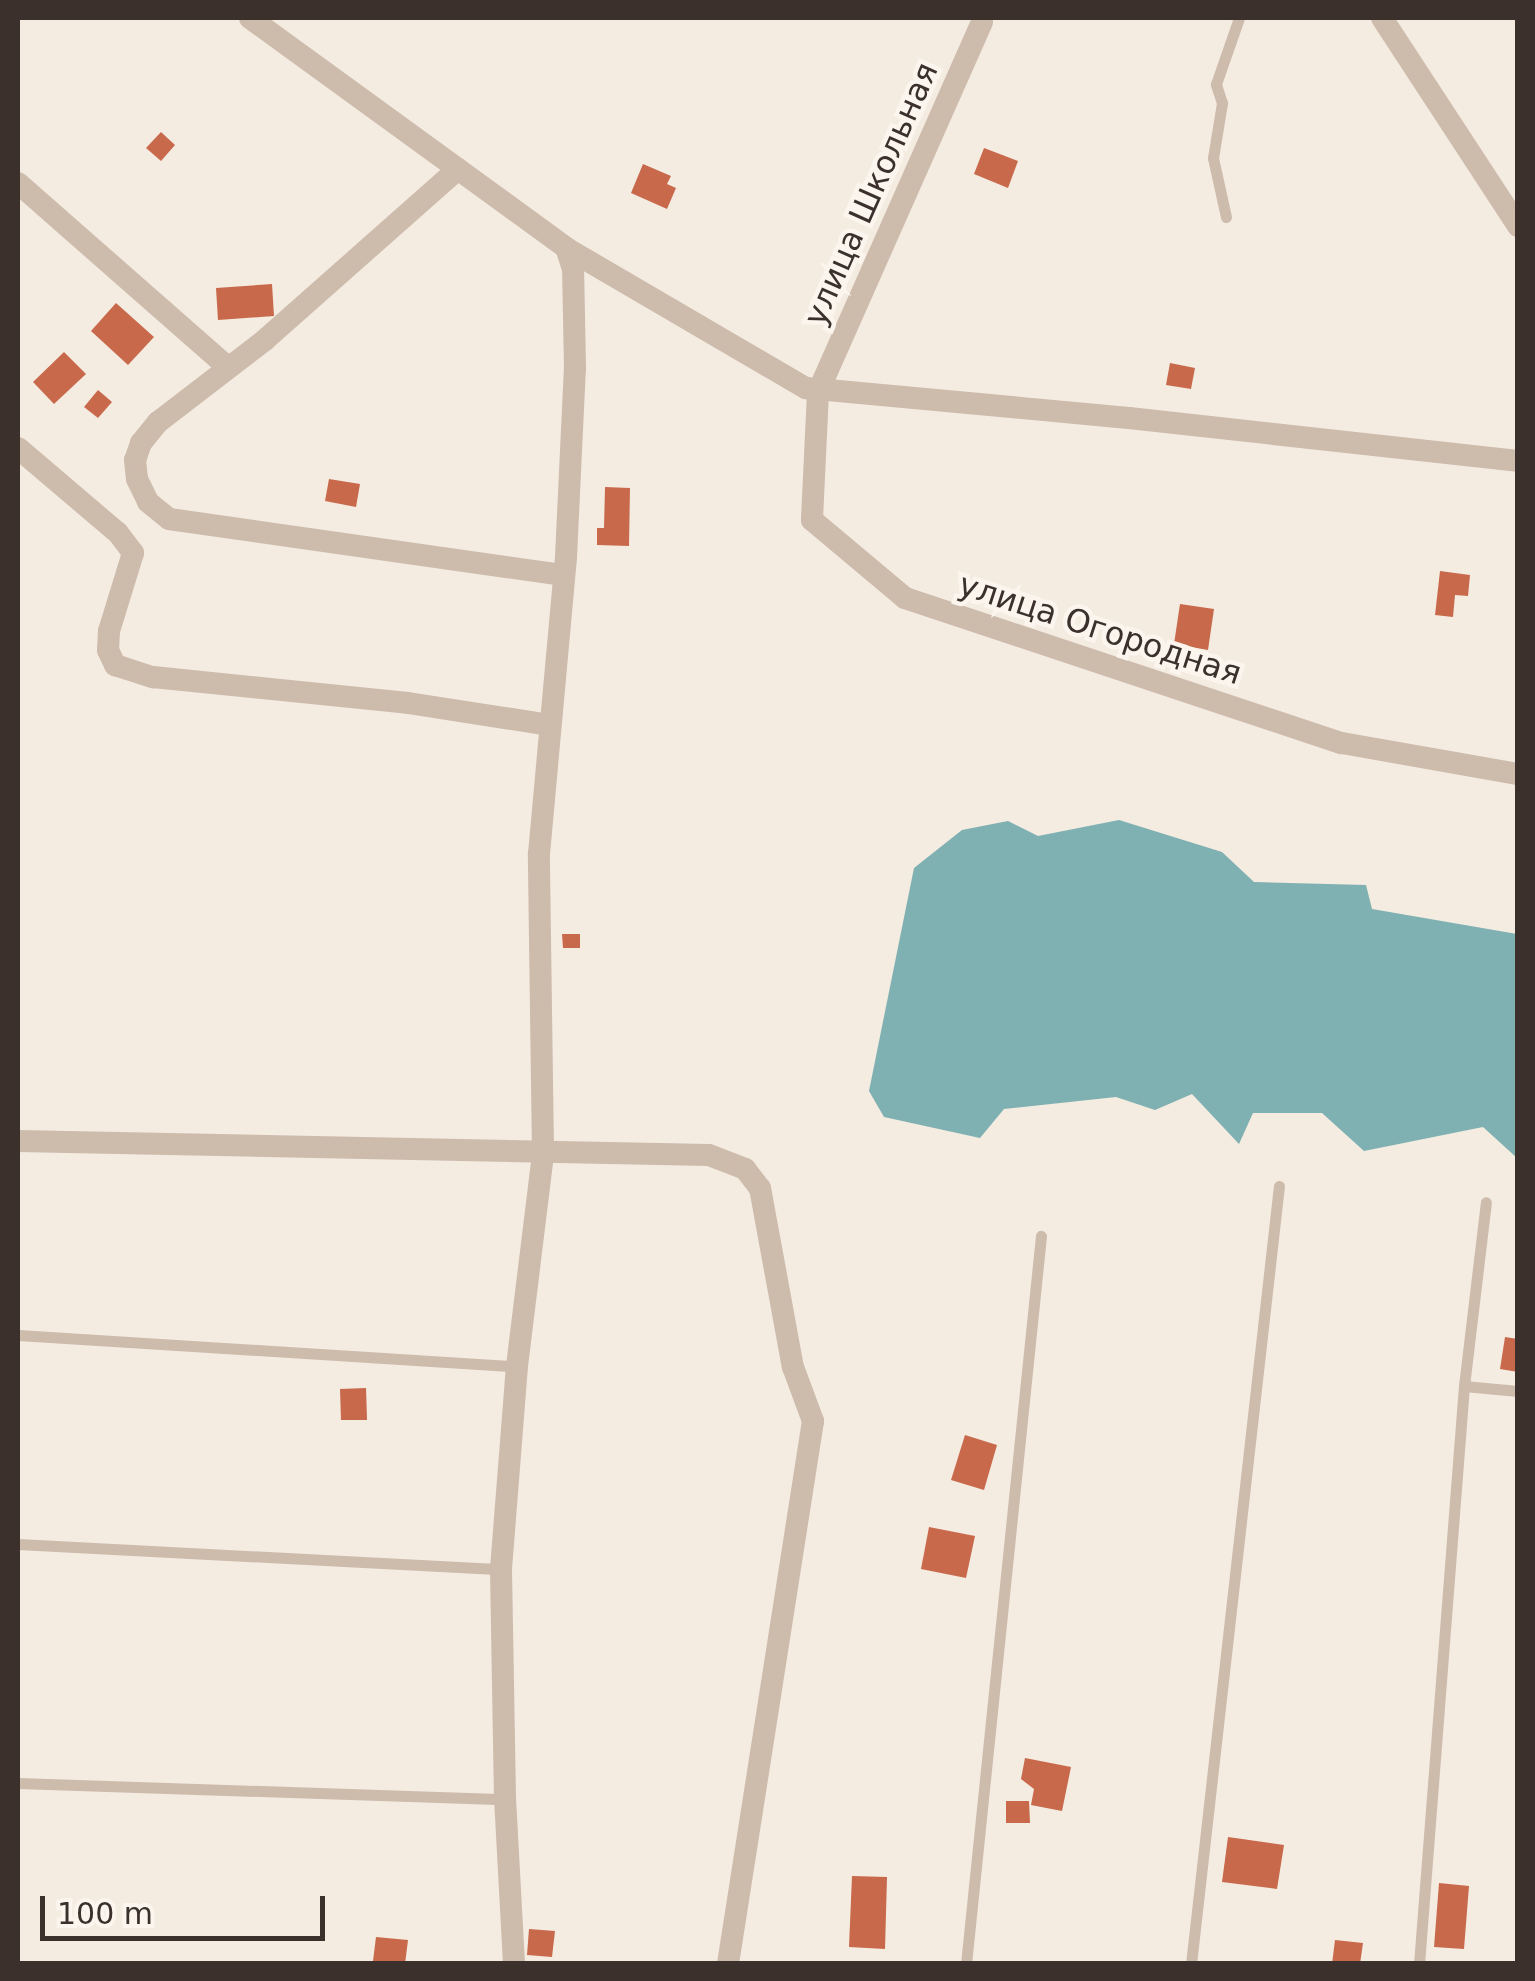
<!DOCTYPE html>
<html>
<head>
<meta charset="utf-8">
<style>
  body { margin:0 }
  #map { position:relative; width:1535px; height:1981px; overflow:hidden; background:#f4ebe1; font-family:"DejaVu Sans",sans-serif }
  div>[style] { position:absolute }
  .water>* { inset:0; background:#7fb0b2 }
  .building>* { inset:0; background:#c8694b }
  .lane>* { height:11px; margin:-5.5px; padding:0 5.5px; transform-origin:5.5px; border-radius:5.5px; background:#cdbbac }
  .street>* { height:22px; margin:-11px; padding:0 11px; transform-origin:11px; border-radius:11px; background:#cdbbac }
  span { translate:-50% -50%; white-space:nowrap; text-align:center; line-height:1.15; -webkit-text-stroke:9px #fbf5ee; paint-order:stroke }
  .street-label { font-size:32px; color:#3b302b }
  .frame { position:absolute; inset:0; border:20px solid #3b302b; pointer-events:none }
  .scale { position:absolute; left:40px; top:1896px; width:285px; height:45px; box-sizing:border-box; border:5px solid #3b302b; border-top:0; padding-left:12px; font-size:30px; line-height:35px; white-space:nowrap; color:#3b302b; -webkit-text-stroke:8px #fbf5ee; paint-order:stroke }
</style>
</head>
<body>
<div id="map">
  <div class="water">
    <div style="clip-path:polygon(1119px 820px,1222px 852px,1254px 882px,1366px 885px,1372px 909px,1517px 934px,1517px 1158px,1483px 1127px,1364px 1151px,1322px 1113px,1253px 1113px,1239px 1144px,1192px 1094px,1155px 1110px,1116px 1097px,1004px 1109px,980px 1138px,884px 1117px,869px 1091px,914px 868px,962px 830px,1008px 821px,1038px 836px)"></div>
  </div>
  <div class="building">
    <div style="clip-path:polygon(161px 132px,175px 145px,161px 161px,146px 148px)"></div>
    <div style="clip-path:polygon(984px 148px,1018px 161px,1008px 188px,974px 174px)"></div>
    <div style="clip-path:polygon(643px 164px,671px 176px,667px 184px,676px 188px,667px 209px,631px 193px)"></div>
    <div style="clip-path:polygon(272px 284px,274px 316px,218px 320px,216px 288px)"></div>
    <div style="clip-path:polygon(116px 303px,154px 337px,128px 365px,91px 331px)"></div>
    <div style="clip-path:polygon(64px 352px,86px 374px,54px 404px,33px 382px)"></div>
    <div style="clip-path:polygon(1170px 363px,1195px 368px,1191px 389px,1166px 385px)"></div>
    <div style="clip-path:polygon(98px 390px,112px 402px,98px 418px,84px 407px)"></div>
    <div style="clip-path:polygon(329px 479px,360px 484px,356px 507px,325px 501px)"></div>
    <div style="clip-path:polygon(605px 487px,630px 488px,629px 546px,597px 545px,597px 528px,604px 528px)"></div>
    <div style="clip-path:polygon(1440px 571px,1470px 575px,1468px 596px,1455px 595px,1453px 617px,1435px 615px)"></div>
    <div style="clip-path:polygon(1180px 604px,1214px 609px,1208px 650px,1174px 644px)"></div>
    <div style="clip-path:polygon(562px 934px,580px 934px,580px 948px,563px 948px)"></div>
    <div style="clip-path:polygon(1505px 1337px,1518px 1339px,1518px 1372px,1500px 1369px)"></div>
    <div style="clip-path:polygon(366px 1388px,367px 1420px,341px 1420px,340px 1389px)"></div>
    <div style="clip-path:polygon(965px 1435px,997px 1445px,984px 1490px,951px 1480px)"></div>
    <div style="clip-path:polygon(929px 1527px,975px 1536px,966px 1578px,921px 1569px)"></div>
    <div style="clip-path:polygon(1025px 1758px,1071px 1767px,1062px 1811px,1031px 1805px,1034px 1789px,1021px 1779px)"></div>
    <div style="clip-path:polygon(1006px 1801px,1029px 1801px,1030px 1823px,1006px 1823px)"></div>
    <div style="clip-path:polygon(1228px 1837px,1284px 1845px,1277px 1889px,1222px 1882px)"></div>
    <div style="clip-path:polygon(852px 1876px,887px 1877px,885px 1949px,849px 1947px)"></div>
    <div style="clip-path:polygon(1439px 1883px,1469px 1886px,1464px 1949px,1434px 1947px)"></div>
    <div style="clip-path:polygon(529px 1929px,555px 1931px,552px 1957px,527px 1955px)"></div>
    <div style="clip-path:polygon(376px 1937px,408px 1940px,405px 1964px,373px 1961px)"></div>
    <div style="clip-path:polygon(1335px 1940px,1363px 1943px,1360px 1964px,1332px 1964px)"></div>
  </div>
  <div class="lane">
    <div style="left:1226px;top:217px;width:60px;rotate:-102.4deg"></div>
    <div style="left:1213px;top:158px;width:56px;rotate:-80.7deg"></div>
    <div style="left:1222px;top:103px;width:20px;rotate:-108deg"></div>
    <div style="left:1216px;top:84px;width:70px;rotate:-70.8deg"></div>
    <div style="left:18px;top:1335px;width:500px;rotate:3.6deg"></div>
    <div style="left:1464px;top:1386px;width:54px;rotate:5.3deg"></div>
    <div style="left:18px;top:1544px;width:484px;rotate:3deg"></div>
    <div style="left:18px;top:1783px;width:487px;rotate:1.9deg"></div>
    <div style="left:966px;top:1964px;width:732px;rotate:-84.12deg"></div>
    <div style="left:1191px;top:1964px;width:783px;rotate:-83.55deg"></div>
    <div style="left:1419px;top:1964px;width:580px;rotate:-85.55deg"></div>
    <div style="left:1464px;top:1386px;width:185px;rotate:-83.2deg"></div>
  </div>
  <div class="street">
    <div style="left:250px;top:18px;width:391px;rotate:36deg"></div>
    <div style="left:566px;top:248px;width:278px;rotate:30.3deg"></div>
    <div style="left:806px;top:388px;width:324px;rotate:5.3deg"></div>
    <div style="left:1129px;top:418px;width:391px;rotate:6.3deg"></div>
    <div style="left:1382px;top:18px;width:249px;rotate:56.8deg"></div>
    <div style="left:982px;top:22px;width:405px;rotate:113.9deg"></div>
    <div style="left:818px;top:392px;width:128px;rotate:92.7deg"></div>
    <div style="left:812px;top:520px;width:121px;rotate:40deg"></div>
    <div style="left:905px;top:598px;width:460px;rotate:18.4deg"></div>
    <div style="left:1342px;top:743px;width:179px;rotate:10deg"></div>
    <div style="left:458px;top:169px;width:258px;rotate:138.5deg"></div>
    <div style="left:265px;top:340px;width:135px;rotate:142.5deg"></div>
    <div style="left:158px;top:422px;width:27px;rotate:129deg"></div>
    <div style="left:141px;top:443px;width:18px;rotate:109deg"></div>
    <div style="left:135px;top:460px;width:19px;rotate:84deg"></div>
    <div style="left:137px;top:479px;width:25px;rotate:64deg"></div>
    <div style="left:148px;top:502px;width:27px;rotate:39deg"></div>
    <div style="left:169px;top:519px;width:397px;rotate:8.1deg"></div>
    <div style="left:18px;top:183px;width:277px;rotate:41.3deg"></div>
    <div style="left:18px;top:448px;width:131px;rotate:40.4deg"></div>
    <div style="left:118px;top:533px;width:25px;rotate:53deg"></div>
    <div style="left:133px;top:553px;width:82px;rotate:107.1deg"></div>
    <div style="left:109px;top:631px;width:19px;rotate:93deg"></div>
    <div style="left:108px;top:650px;width:17px;rotate:65deg"></div>
    <div style="left:115px;top:665px;width:40px;rotate:18deg"></div>
    <div style="left:153px;top:677px;width:256px;rotate:5.8deg"></div>
    <div style="left:408px;top:703px;width:144px;rotate:8.8deg"></div>
    <div style="left:18px;top:1141px;width:691px;rotate:1.16deg"></div>
    <div style="left:709px;top:1155px;width:39px;rotate:21deg"></div>
    <div style="left:745px;top:1169px;width:24px;rotate:52deg"></div>
    <div style="left:760px;top:1188px;width:182px;rotate:79.6deg"></div>
    <div style="left:793px;top:1367px;width:58px;rotate:69.7deg"></div>
    <div style="left:813px;top:1421px;width:550px;rotate:98.9deg"></div>
    <div style="left:514px;top:1964px;width:165px;rotate:-93.1deg"></div>
    <div style="left:505px;top:1799px;width:230px;rotate:-91deg"></div>
    <div style="left:501px;top:1569px;width:204px;rotate:-85.5deg"></div>
    <div style="left:517px;top:1366px;width:215px;rotate:-83deg"></div>
    <div style="left:543px;top:1153px;width:299px;rotate:-90.8deg"></div>
    <div style="left:539px;top:854px;width:298px;rotate:-84.8deg"></div>
    <div style="left:566px;top:557px;width:188px;rotate:-87.3deg"></div>
    <div style="left:575px;top:369px;width:100px;rotate:-91.1deg"></div>
    <div style="left:573px;top:269px;width:22px;rotate:-108deg"></div>
  </div>
  <div class="street-label">
    <span style="left:871px;top:194px;rotate:-66deg">улица Школьная</span>
    <span style="left:1100px;top:629px;rotate:18deg">улица Огородная</span>
  </div>
  <div class="frame"></div>
  <div class="scale">100 m</div>
</div>
</body>
</html>
